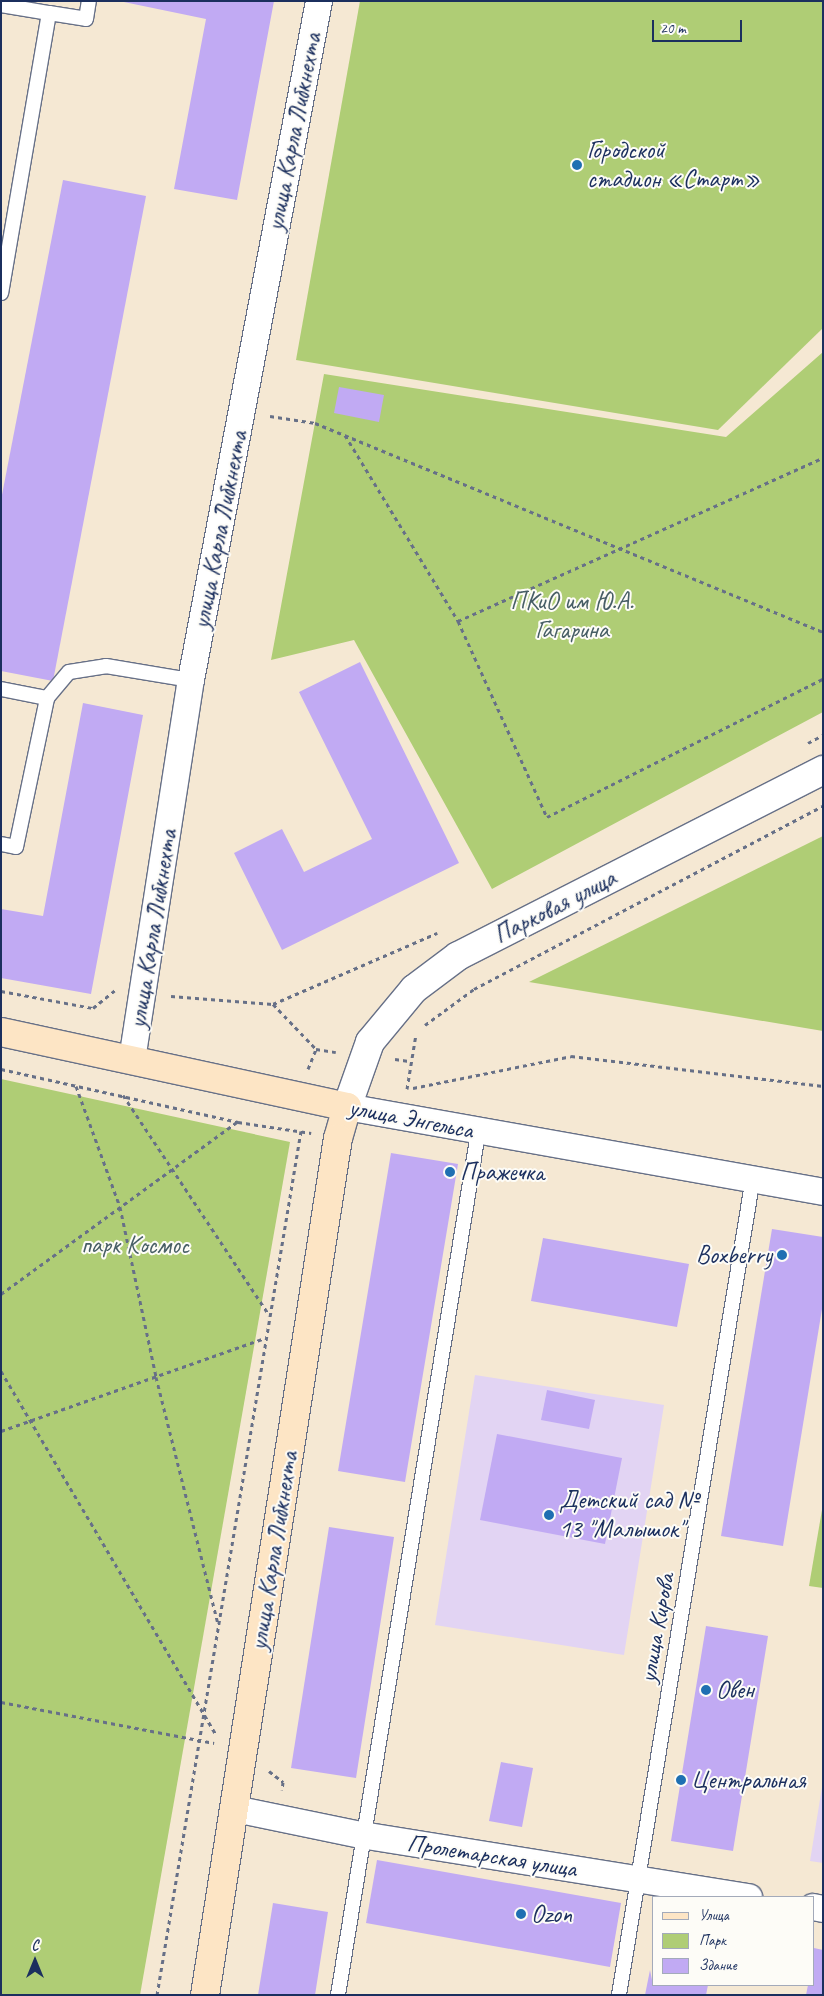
<!DOCTYPE html>
<html>
<head>
<meta charset="utf-8">
<style>
  body { margin:0 }
  #map { position:relative; width:824px; height:1996px; overflow:hidden; background:#f5e8d3; font-family:Caveat,sans-serif }
  div>[style] { position:absolute }
  .built>* { inset:0; background:#e2d4f3 }
  .green>* { inset:0; background:#afcd75 }
  .building>* { inset:0; background:#c1aaf3 }
  .path>* { height:3px; margin-top:-1.5px; transform-origin:0; background:repeating-linear-gradient(90deg,#677087 0 4px,transparent 0 8px) }
  .roads { filter:drop-shadow(1px 0 #677087) drop-shadow(-1px 0 #677087) drop-shadow(0 1px #677087) drop-shadow(0 -1px #677087) }
  .service>* { height:14px; margin:-7px; padding:0 7px; transform-origin:7px; border-radius:7px; background:#fff }
  .minor>* { height:26px; margin:-13px; padding:0 13px; transform-origin:13px; border-radius:13px; background:#fff }
  .tertiary>* { height:28px; margin:-14px; padding:0 14px; transform-origin:14px; border-radius:14px; background:#fff }
  .secondary>* { height:28px; margin:-14px; padding:0 14px; transform-origin:14px; border-radius:14px; background:#fde5c5 }
  .dots>* { width:14px; height:14px; translate:-50% -50%; box-sizing:border-box; border:2px solid #fdfcf7; border-radius:50% }
  span { translate:-50% -50%; white-space:nowrap; text-align:center; line-height:1.15; -webkit-text-stroke:4px #fdfcf7; paint-order:stroke }
  .street-label { font-size:25px; color:#1b2f5e }
  .poi-label { font-size:25px; color:#1b2f5e }
  .left { translate:0 -50%; text-align:left }
  .right { translate:-100% -50%; text-align:right }
  .park-label { font-size:25px; color:#475e65 }
  .frame { position:absolute; inset:0; border:2px solid #1b2f5e; pointer-events:none }
  .legend { position:absolute; left:652px; top:1896px; width:162px; height:90px; box-sizing:border-box; background:#fdfcf7; border:1px solid #a3aaba; margin:0; padding:6px 9px; list-style:none; font-size:15px; color:#1b2f5e }
  .legend li { display:flex; align-items:center; gap:10px; height:25px }
  .legend b { width:25px; border:1px solid #a3aaba }
  .north { position:absolute; left:10px; top:1936px; width:50px; height:50px; -webkit-text-stroke:4px #fdfcf7; paint-order:stroke; rotate:0deg; font-size:14px; font-weight:700; line-height:20px; text-align:center; color:#1b2f5e }
  .north::after { content:''; display:block; margin:auto; width:18px; height:22px; background:#1b2f5e; clip-path:polygon(50% 0,100% 100%,50% 72%,0 100%) }
  .scale { position:absolute; left:652px; top:20px; width:90px; height:22px; box-sizing:border-box; border:2px solid #1b2f5e; border-top:0; padding-left:6px; font-size:15px; line-height:18px; white-space:nowrap; color:#1b2f5e; -webkit-text-stroke:4px #fdfcf7; paint-order:stroke }
</style>
</head>
<body>
<div id="map">
  <div class="built">
    <div style="clip-path:polygon(475px 1375px,664px 1405px,624px 1655px,435px 1625px)"></div>
    <div style="clip-path:polygon(823px 1781px,823px 1863px,810px 1861px)"></div>
  </div>
  <div class="green">
    <div style="clip-path:polygon(360px 1px,823px 1px,823px 328px,718px 430px,296px 360px)"></div>
    <div style="clip-path:polygon(823px 352px,823px 712px,492px 889px,354px 640px,271px 660px,324px 374px,726px 437px)"></div>
    <div style="clip-path:polygon(823px 836px,823px 1031px,529px 982px)"></div>
    <div style="clip-path:polygon(1px 1079px,290px 1142px,140px 1995px,1px 1995px)"></div>
    <div style="clip-path:polygon(823px 1504px,823px 1588px,809px 1586px)"></div>
  </div>
  <div class="building">
    <div style="clip-path:polygon(119px 1px,274px 1px,237px 200px,174px 189px,206px 19px)"></div>
    <div style="clip-path:polygon(63px 180px,146px 196px,53px 681px,1px 671px,1px 500px)"></div>
    <div style="clip-path:polygon(339px 387px,384px 395px,379px 422px,334px 413px)"></div>
    <div style="clip-path:polygon(360px 662px,459px 863px,282px 950px,234px 853px,282px 829px,304px 872px,372px 839px,299px 692px)"></div>
    <div style="clip-path:polygon(83px 703px,143px 715px,91px 994px,1px 978px,1px 909px,43px 916px)"></div>
    <div style="clip-path:polygon(391px 1153px,458px 1164px,405px 1482px,338px 1471px)"></div>
    <div style="clip-path:polygon(772px 1229px,823px 1237px,823px 1303px,783px 1546px,721px 1536px)"></div>
    <div style="clip-path:polygon(543px 1238px,689px 1264px,677px 1327px,531px 1301px)"></div>
    <div style="clip-path:polygon(547px 1390px,595px 1400px,589px 1429px,541px 1420px)"></div>
    <div style="clip-path:polygon(497px 1434px,622px 1458px,605px 1544px,480px 1520px)"></div>
    <div style="clip-path:polygon(329px 1527px,394px 1537px,356px 1778px,291px 1768px)"></div>
    <div style="clip-path:polygon(706px 1626px,768px 1636px,733px 1851px,671px 1841px)"></div>
    <div style="clip-path:polygon(501px 1762px,533px 1768px,522px 1827px,489px 1821px)"></div>
    <div style="clip-path:polygon(377px 1860px,621px 1903px,610px 1967px,366px 1923px)"></div>
    <div style="clip-path:polygon(273px 1903px,328px 1912px,315px 1995px,258px 1995px)"></div>
    <div style="clip-path:polygon(814px 1948px,823px 1950px,823px 1995px,806px 1995px,808px 1985px,813px 1985px)"></div>
    <div style="clip-path:polygon(650px 1970px,653px 1985px,708px 1985px,706px 1995px,645px 1995px)"></div>
  </div>
  <div class="path">
    <div style="left:270px;top:416px;width:46px;rotate:8.8deg"></div>
    <div style="left:315px;top:423px;width:549px;rotate:22.36deg"></div>
    <div style="left:345px;top:435px;width:218px;rotate:58.7deg"></div>
    <div style="left:458px;top:621px;width:400px;rotate:-24.1deg"></div>
    <div style="left:458px;top:621px;width:215px;rotate:65.6deg"></div>
    <div style="left:547px;top:817px;width:309px;rotate:-26.6deg"></div>
    <div style="left:808px;top:743px;width:17px;rotate:-28deg"></div>
    <div style="left:1px;top:991px;width:94px;rotate:10.5deg"></div>
    <div style="left:93px;top:1008px;width:28px;rotate:-39deg"></div>
    <div style="left:171px;top:996px;width:102px;rotate:4.5deg"></div>
    <div style="left:273px;top:1004px;width:179px;rotate:-23.4deg"></div>
    <div style="left:273px;top:1004px;width:62px;rotate:46.3deg"></div>
    <div style="left:316px;top:1049px;width:20px;rotate:9deg"></div>
    <div style="left:425px;top:1025px;width:61px;rotate:-36.3deg"></div>
    <div style="left:474px;top:989px;width:394px;rotate:-27.7deg"></div>
    <div style="left:395px;top:1059px;width:14px;rotate:8deg"></div>
    <div style="left:1px;top:1069px;width:243px;rotate:12.6deg"></div>
    <div style="left:238px;top:1122px;width:74px;rotate:8.6deg"></div>
    <div style="left:308px;top:1069px;width:22px;rotate:-68deg"></div>
    <div style="left:76px;top:1086px;width:129px;rotate:70deg"></div>
    <div style="left:120px;top:1207px;width:174px;rotate:78deg"></div>
    <div style="left:156px;top:1377px;width:254px;rotate:75.9deg"></div>
    <div style="left:413px;top:1088px;width:161px;rotate:-11.4deg"></div>
    <div style="left:571px;top:1056px;width:254px;rotate:6.8deg"></div>
    <div style="left:407px;top:1089px;width:56px;rotate:-80.7deg"></div>
    <div style="left:123px;top:1095px;width:264px;rotate:56.4deg"></div>
    <div style="left:1px;top:1294px;width:292px;rotate:-36.1deg"></div>
    <div style="left:1px;top:1371px;width:421px;rotate:59.4deg"></div>
    <div style="left:1px;top:1431px;width:280px;rotate:-19.4deg"></div>
    <div style="left:1px;top:1702px;width:217px;rotate:10.9deg"></div>
    <div style="left:269px;top:1771px;width:18px;rotate:38deg"></div>
    <div style="left:283px;top:1782px;width:8px;rotate:97deg"></div>
    <div style="left:157px;top:1995px;width:876px;rotate:-80.54deg"></div>
  </div>
  <div class="roads">
    <div class="service">
      <div style="left:1px;top:5px;width:49px;rotate:9.5deg"></div>
      <div style="left:49px;top:13px;width:284px;rotate:99.7deg"></div>
      <div style="left:49px;top:13px;width:37px;rotate:9deg"></div>
      <div style="left:86px;top:19px;width:18px;rotate:-81deg"></div>
      <div style="left:1px;top:689px;width:47px;rotate:11.1deg"></div>
      <div style="left:47px;top:698px;width:34px;rotate:-50deg"></div>
      <div style="left:69px;top:672px;width:37px;rotate:-9deg"></div>
      <div style="left:106px;top:666px;width:86px;rotate:9.4deg"></div>
      <div style="left:1px;top:844px;width:15px;rotate:11deg"></div>
      <div style="left:16px;top:847px;width:152px;rotate:-78.2deg"></div>
      <div style="left:338px;top:1995px;width:873px;rotate:-80.77deg"></div>
      <div style="left:619px;top:1995px;width:828px;rotate:-80.69deg"></div>
    </div>
    <div class="minor">
      <div style="left:132px;top:1060px;width:385px;rotate:-81.2deg"></div>
      <div style="left:191px;top:680px;width:691px;rotate:-79.32deg"></div>
      <div style="left:347px;top:1107px;width:484px;rotate:10.1deg"></div>
      <div style="left:235px;top:1809px;width:129px;rotate:11.7deg"></div>
      <div style="left:361px;top:1835px;width:393px;rotate:9.1deg"></div>
      <div style="left:813px;top:1907px;width:10px;rotate:11deg"></div>
    </div>
    <div class="tertiary">
      <div style="left:347px;top:1107px;width:69px;rotate:-70.5deg"></div>
      <div style="left:370px;top:1042px;width:69px;rotate:-50.3deg"></div>
      <div style="left:414px;top:989px;width:55px;rotate:-36.9deg"></div>
      <div style="left:458px;top:956px;width:410px;rotate:-27deg"></div>
    </div>
    <div class="secondary">
      <div style="left:1px;top:1032px;width:354px;rotate:12.2deg"></div>
      <div style="left:347px;top:1107px;width:32px;rotate:106deg"></div>
      <div style="left:338px;top:1138px;width:867px;rotate:98.82deg"></div>
    </div>
  </div>
  <div class="dots">
    <div style="left:577px;top:165px;background:#1f6fb2"></div>
    <div style="left:450px;top:1172px;background:#1f6fb2"></div>
    <div style="left:782px;top:1255px;background:#1f6fb2"></div>
    <div style="left:549px;top:1515px;background:#1f6fb2"></div>
    <div style="left:706px;top:1690px;background:#1f6fb2"></div>
    <div style="left:681px;top:1780px;background:#1f6fb2"></div>
    <div style="left:521px;top:1914px;background:#1f6fb2"></div>
  </div>
  <div class="street-label">
    <span style="left:294px;top:132px;rotate:-79deg">улица Карла Либкнехта</span>
    <span style="left:220px;top:530px;rotate:-79deg">улица Карла Либкнехта</span>
    <span style="left:555px;top:907px;rotate:-27deg">Парковая улица</span>
    <span style="left:153px;top:929px;rotate:-81deg">улица Карла Либкнехта</span>
    <span style="left:411px;top:1119px;rotate:11deg">улица Энгельса</span>
    <span style="left:274px;top:1551px;rotate:-81deg">улица Карла Либкнехта</span>
    <span style="left:657px;top:1628px;rotate:-80deg">улица Кирова</span>
    <span style="left:492px;top:1856px;rotate:9deg">Пролетарская улица</span>
  </div>
  <div class="poi-label">
    <span class="left" style="left:587px;top:165px">Городской<br>стадион «Старт»</span>
    <span class="left" style="left:460px;top:1172px">Пражечка</span>
    <span class="right" style="left:772px;top:1255px">Boxberry</span>
    <span class="left" style="left:559px;top:1515px">Детский сад №<br>13 "Малышок"</span>
    <span class="left" style="left:716px;top:1690px">Овен</span>
    <span class="left" style="left:691px;top:1780px">Центральная</span>
    <span class="left" style="left:531px;top:1914px">Ozon</span>
  </div>
  <div class="park-label">
    <span style="left:572px;top:616px">ПКиО им Ю.А.<br>Гагарина</span>
    <span style="left:135px;top:1245px">парк Космос</span>
  </div>
  <div class="frame"></div>
  <ul class="legend">
  <li><b style="height:6px;background:#fde5c5"></b>Улица</li>
  <li><b style="height:14px;background:#afcd75"></b>Парк</li>
  <li><b style="height:14px;background:#c1aaf3"></b>Здание</li>
  </ul>
  <div class="north">С</div>
  <div class="scale">20 m</div>
</div>
</body>
</html>
